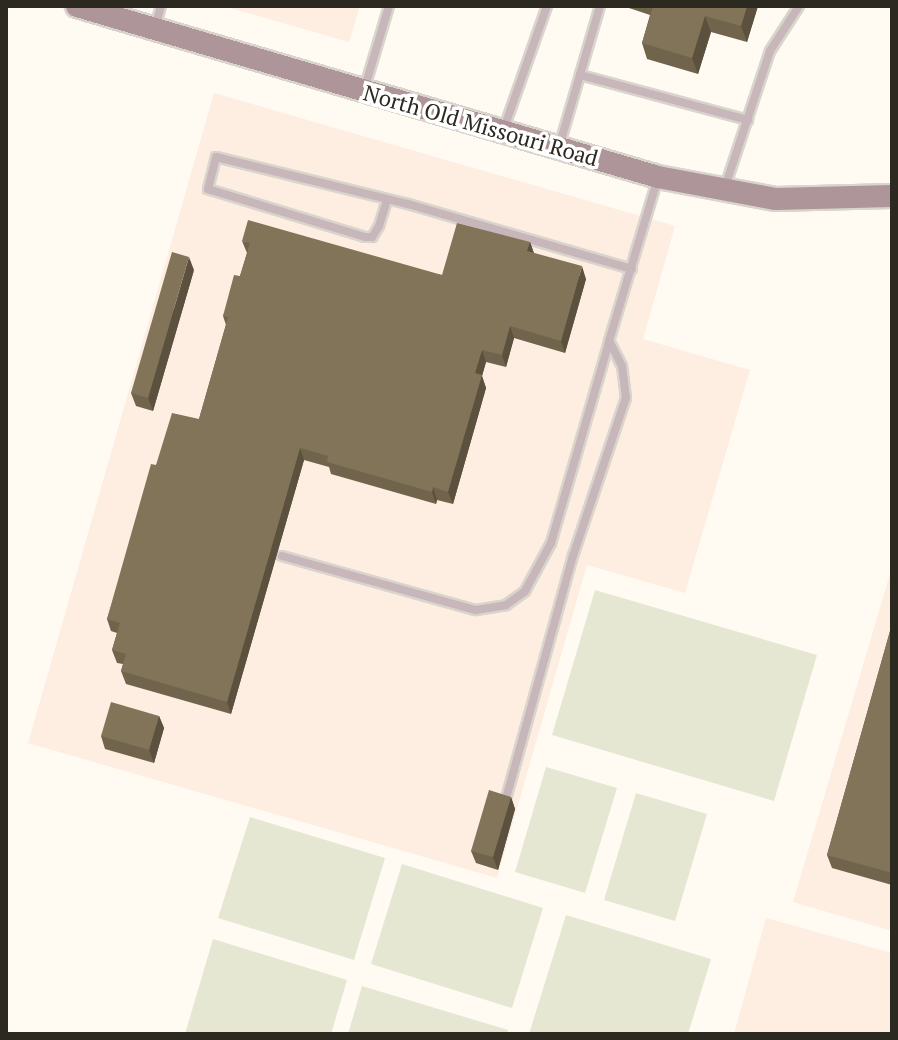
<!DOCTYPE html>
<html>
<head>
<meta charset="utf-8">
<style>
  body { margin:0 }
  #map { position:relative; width:898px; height:1040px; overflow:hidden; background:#fffbf3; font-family:"PT Serif",serif }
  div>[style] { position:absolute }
  .industrial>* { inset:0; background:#fdeee1 }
  .green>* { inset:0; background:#e5e7d2 }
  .roads { filter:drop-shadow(2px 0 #d9d5cd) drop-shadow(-2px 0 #d9d5cd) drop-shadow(0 2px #d9d5cd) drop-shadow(0 -2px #d9d5cd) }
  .service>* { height:8px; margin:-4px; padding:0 4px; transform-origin:4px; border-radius:4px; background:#c7b6ba }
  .secondary>* { height:22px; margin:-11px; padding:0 11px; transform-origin:11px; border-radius:11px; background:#ad959a }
  .wall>* { inset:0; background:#70644c }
  .shaded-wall>* { inset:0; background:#5b513e }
  .building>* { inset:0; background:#827458 }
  span { translate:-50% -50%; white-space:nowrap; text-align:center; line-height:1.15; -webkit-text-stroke:7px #fff; paint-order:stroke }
  .street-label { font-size:22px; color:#2c2921 }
  .frame { position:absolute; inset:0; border:8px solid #2c2921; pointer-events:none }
</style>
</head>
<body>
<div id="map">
  <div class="industrial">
    <div style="clip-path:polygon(223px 6px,360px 6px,349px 42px)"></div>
    <div style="clip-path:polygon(214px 93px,675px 226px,643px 339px,750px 370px,685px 593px,587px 565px,497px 878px,28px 743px)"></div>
    <div style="clip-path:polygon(892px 567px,892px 931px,793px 902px)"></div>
    <div style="clip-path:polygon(766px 918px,892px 953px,892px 1034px,734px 1034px)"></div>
  </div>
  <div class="green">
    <div style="clip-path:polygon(595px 590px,817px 655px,774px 801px,552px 735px)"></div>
    <div style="clip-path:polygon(546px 767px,617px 788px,585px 893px,515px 872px)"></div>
    <div style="clip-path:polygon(636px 793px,707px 814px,675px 921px,604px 900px)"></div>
    <div style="clip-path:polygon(250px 817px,385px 858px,354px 960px,218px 918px)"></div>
    <div style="clip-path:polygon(402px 864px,543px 908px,512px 1008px,371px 964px)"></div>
    <div style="clip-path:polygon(566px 915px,711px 959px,688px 1034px,529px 1034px)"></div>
    <div style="clip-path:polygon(213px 939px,347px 980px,331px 1034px,185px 1034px)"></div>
    <div style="clip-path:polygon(362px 986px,508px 1030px,507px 1034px,348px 1034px)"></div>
  </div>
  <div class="roads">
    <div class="service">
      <div style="left:155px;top:28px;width:23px;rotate:-75deg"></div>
      <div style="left:580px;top:75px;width:174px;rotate:15deg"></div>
      <div style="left:364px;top:90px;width:88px;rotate:-73.4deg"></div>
      <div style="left:503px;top:131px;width:133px;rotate:-70.6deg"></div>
      <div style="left:559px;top:147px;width:147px;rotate:-73.8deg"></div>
      <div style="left:725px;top:187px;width:143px;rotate:-71.7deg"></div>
      <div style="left:770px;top:51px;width:54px;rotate:-57.2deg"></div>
      <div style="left:387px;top:200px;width:27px;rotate:107deg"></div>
      <div style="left:379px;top:226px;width:13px;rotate:122deg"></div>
      <div style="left:372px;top:237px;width:7px;rotate:180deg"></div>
      <div style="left:365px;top:237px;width:164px;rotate:-163deg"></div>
      <div style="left:208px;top:189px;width:33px;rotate:-76deg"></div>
      <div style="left:216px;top:157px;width:198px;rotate:13.8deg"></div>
      <div style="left:408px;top:204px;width:233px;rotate:16.2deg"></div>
      <div style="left:282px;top:556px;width:201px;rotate:15.6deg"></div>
      <div style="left:476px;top:610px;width:30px;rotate:-9deg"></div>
      <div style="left:506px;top:605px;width:24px;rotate:-36deg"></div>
      <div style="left:525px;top:591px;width:55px;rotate:-61.6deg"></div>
      <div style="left:551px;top:543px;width:209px;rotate:-73.9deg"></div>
      <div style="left:507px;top:795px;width:248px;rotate:-74.6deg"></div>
      <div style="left:573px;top:556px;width:167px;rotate:-71.5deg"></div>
      <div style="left:626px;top:398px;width:32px;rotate:-97deg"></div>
      <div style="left:622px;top:366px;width:28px;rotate:-117deg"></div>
      <div style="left:609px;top:341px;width:170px;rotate:-73.3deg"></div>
    </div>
    <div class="secondary">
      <div style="left:77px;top:6px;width:606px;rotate:16.4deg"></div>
      <div style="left:658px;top:177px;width:120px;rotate:10.6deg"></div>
      <div style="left:776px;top:199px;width:116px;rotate:-1.5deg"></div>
    </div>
  </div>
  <div class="wall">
    <div style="clip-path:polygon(625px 6px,758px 6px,747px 42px,711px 32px,698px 74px,647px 59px,642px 43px,650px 15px,626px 7px)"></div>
    <div style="clip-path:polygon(242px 241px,442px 275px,530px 242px,534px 253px,586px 279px,565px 353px,514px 338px,506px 367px,486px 362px,482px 376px,486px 388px,453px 504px,437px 500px,436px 504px,331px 474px,329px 467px,304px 460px,231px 714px,126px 684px,121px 671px,123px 664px,117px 663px,112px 650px,117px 633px,111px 631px,107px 619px,156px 465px,199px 419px,226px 325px,223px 316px,240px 276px,247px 253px)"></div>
    <div style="clip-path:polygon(194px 270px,153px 411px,136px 406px,131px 393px)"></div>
    <div style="clip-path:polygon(892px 624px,892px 885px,832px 868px,827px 855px)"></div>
    <div style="clip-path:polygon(159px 716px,164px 728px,154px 763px,105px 749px,101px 736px)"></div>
    <div style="clip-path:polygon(511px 797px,515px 809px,498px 870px,476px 863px,471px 851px)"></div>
  </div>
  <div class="shaded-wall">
    <div style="clip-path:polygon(747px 6px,758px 6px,747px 42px,741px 26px)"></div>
    <div style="clip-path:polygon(705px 16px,711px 32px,698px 74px,692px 58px)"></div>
    <div style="clip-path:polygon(530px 242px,534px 254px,527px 251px)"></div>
    <div style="clip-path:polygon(189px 257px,194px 270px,153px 411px,148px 398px)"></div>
    <div style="clip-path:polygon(582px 266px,586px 279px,565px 353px,561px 341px)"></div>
    <div style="clip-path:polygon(510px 326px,514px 338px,506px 367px,502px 355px)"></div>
    <div style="clip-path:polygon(482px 350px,486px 362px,482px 376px,486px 388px,453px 504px,448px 492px,475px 373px)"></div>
    <div style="clip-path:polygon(300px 448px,304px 460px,231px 714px,227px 702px)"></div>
    <div style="clip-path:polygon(433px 487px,437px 500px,436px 504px,432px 492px)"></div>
    <div style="clip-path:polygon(159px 716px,164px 728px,154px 763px,149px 750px)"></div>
    <div style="clip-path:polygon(511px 797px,515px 809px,498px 870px,493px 857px)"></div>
  </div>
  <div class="building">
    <div style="clip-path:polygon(653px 6px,747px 6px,741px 26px,705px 16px,692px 58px,642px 43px)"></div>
    <div style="clip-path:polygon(248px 220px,442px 275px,457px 223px,530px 242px,527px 251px,582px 266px,561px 341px,510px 326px,502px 355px,482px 350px,475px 373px,482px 375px,448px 492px,433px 487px,432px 492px,327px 462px,328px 456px,300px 448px,227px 702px,121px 671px,126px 654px,112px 650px,120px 623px,107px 619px,151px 464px,156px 465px,172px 413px,199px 419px,228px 317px,223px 316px,234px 275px,240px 276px,250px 243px,242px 241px)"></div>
    <div style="clip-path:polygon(172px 252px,189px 257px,148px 398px,131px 393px)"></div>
    <div style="clip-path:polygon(892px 624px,892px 873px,827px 855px)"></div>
    <div style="clip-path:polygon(111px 702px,159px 716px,149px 750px,101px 736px)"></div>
    <div style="clip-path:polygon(489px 790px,511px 797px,493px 857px,471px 851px)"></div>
  </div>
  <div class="street-label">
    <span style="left:481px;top:125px;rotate:16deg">North Old Missouri Road</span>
  </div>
  <div class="frame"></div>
</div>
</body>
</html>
